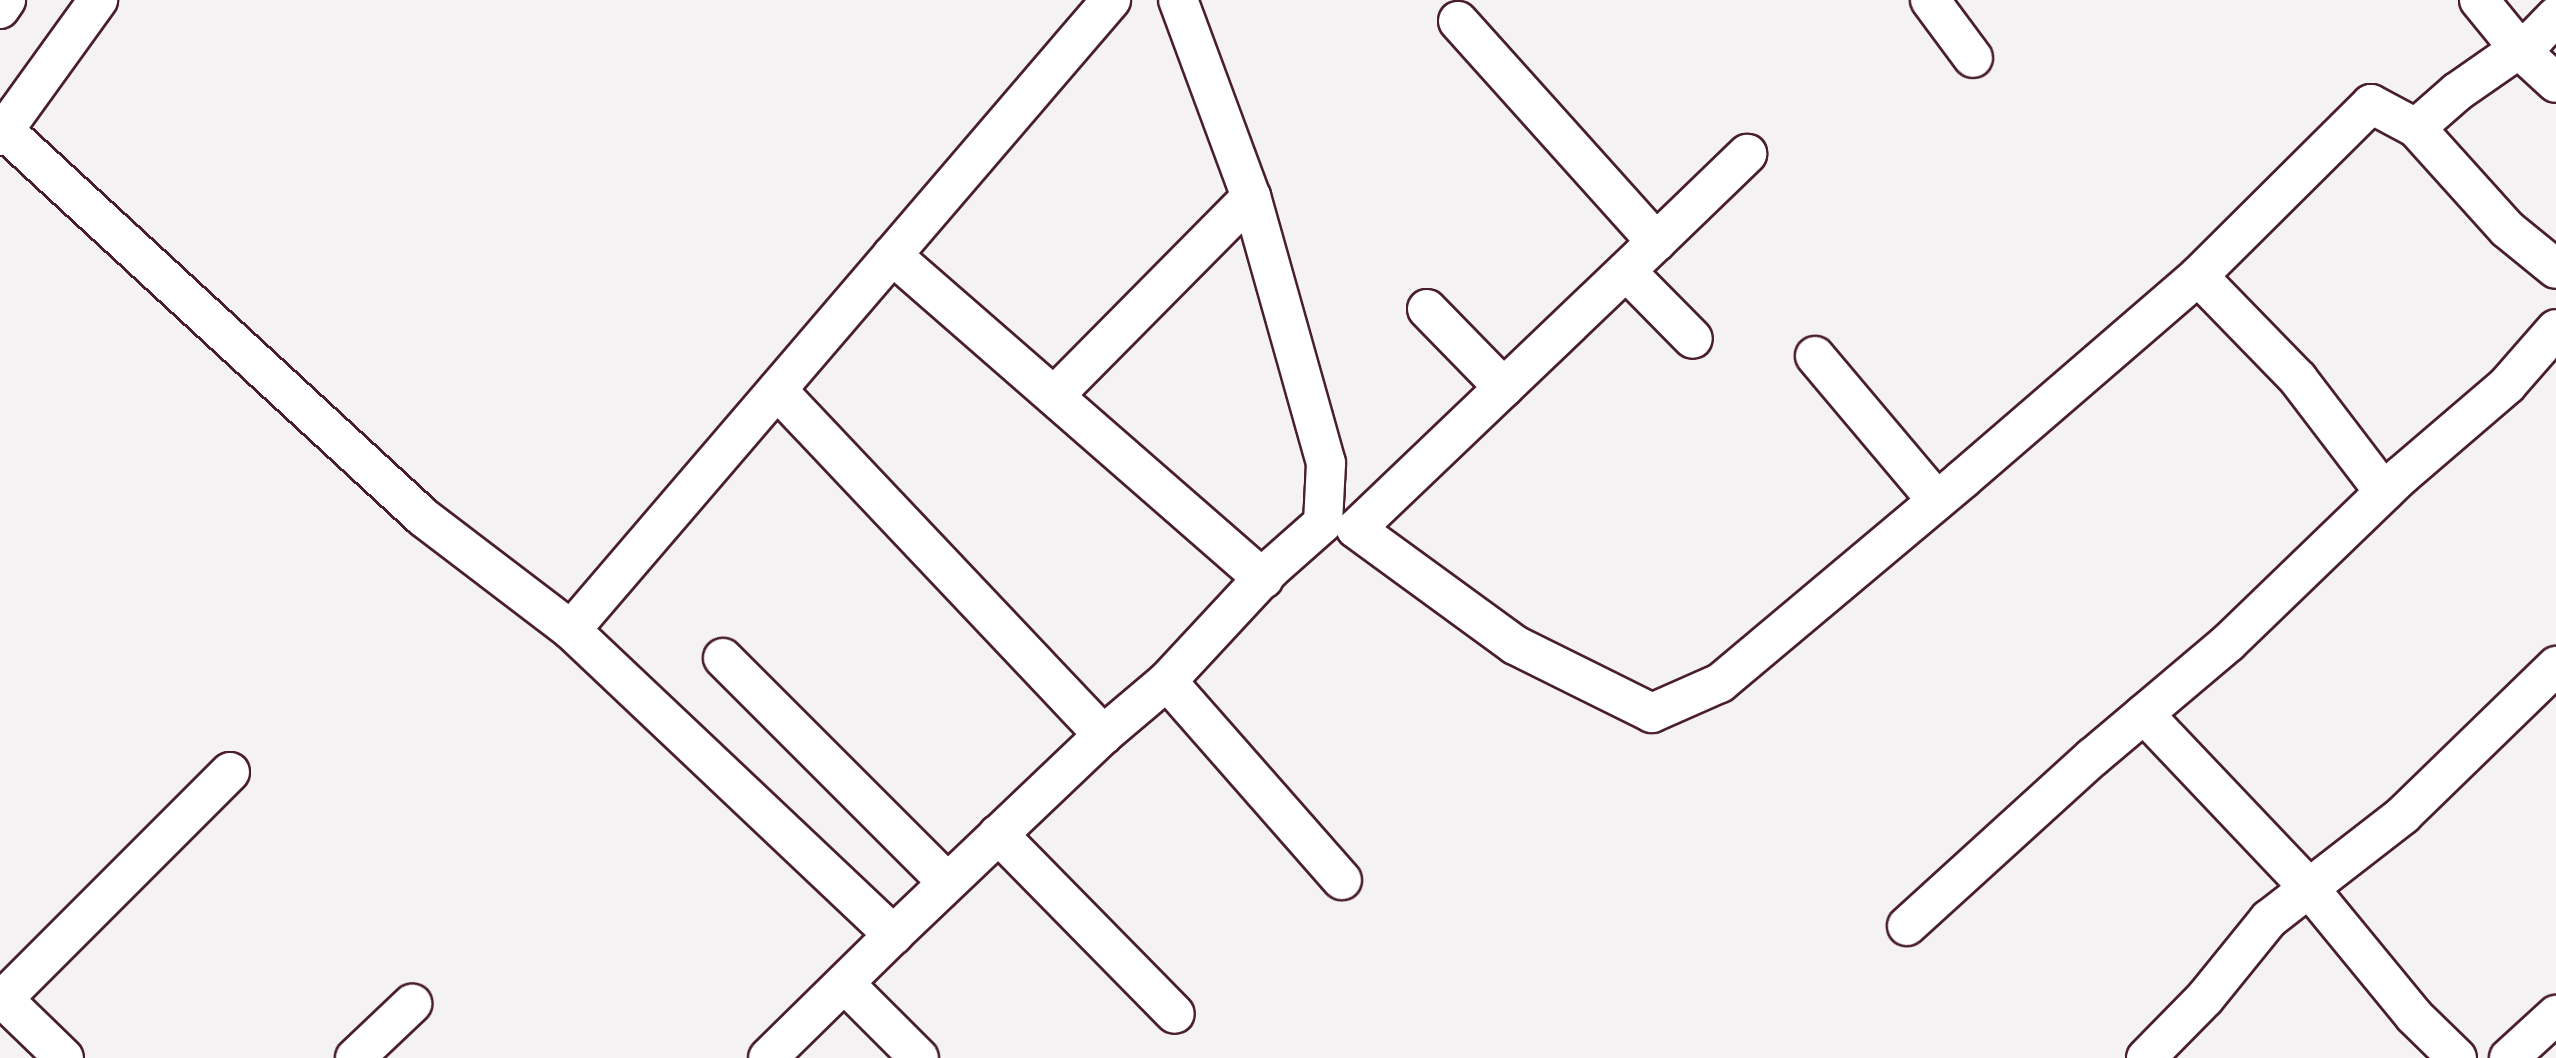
<!DOCTYPE html>
<html>
<head>
<meta charset="utf-8">
<style>
  body { margin:0 }
  #map { position:relative; width:2556px; height:1058px; overflow:hidden; background:#f4f2f2; font-family:Itim,sans-serif }
  div>[style] { position:absolute }
  .roads { filter:drop-shadow(2px 0 #4a1f2b) drop-shadow(-2px 0 #4a1f2b) drop-shadow(0 2px #4a1f2b) drop-shadow(0 -2px #4a1f2b) }
  .minor>* { height:38px; margin:-19px; padding:0 19px; transform-origin:19px; border-radius:19px; background:#fff }
  .major>* { height:38px; margin:-19px; padding:0 19px; transform-origin:19px; border-radius:19px; background:#fff }
  span { translate:-50% -50%; white-space:nowrap; text-align:center; line-height:1.15; -webkit-text-stroke:6px #fff; paint-order:stroke }
</style>
</head>
<body>
<div id="map">
  <div class="roads">
    <div class="minor">
      <div style="left:1930px;top:0;width:72px;rotate:53.4deg"></div>
      <div style="left:2479px;top:0;width:63px;rotate:50.8deg"></div>
      <div style="left:2519px;top:49px;width:50px;rotate:42.6deg"></div>
      <div style="left:1458px;top:21px;width:297px;rotate:48.1deg"></div>
      <div style="left:1656px;top:242px;width:415px;rotate:136.3deg"></div>
      <div style="left:1356px;top:529px;width:197px;rotate:36.1deg"></div>
      <div style="left:1515px;top:645px;width:153px;rotate:26.4deg"></div>
      <div style="left:1652px;top:713px;width:74px;rotate:-23.8deg"></div>
      <div style="left:1720px;top:683px;width:317px;rotate:-40deg"></div>
      <div style="left:1963px;top:479px;width:311px;rotate:-40.8deg"></div>
      <div style="left:2198px;top:276px;width:244px;rotate:-44.8deg"></div>
      <div style="left:2371px;top:104px;width:51px;rotate:28.1deg"></div>
      <div style="left:2416px;top:128px;width:55px;rotate:-41.3deg"></div>
      <div style="left:2457px;top:92px;width:96px;rotate:-34.8deg"></div>
      <div style="left:2536px;top:37px;width:29px;rotate:-46deg"></div>
      <div style="left:2416px;top:128px;width:136px;rotate:48deg"></div>
      <div style="left:2507px;top:229px;width:63px;rotate:39.2deg"></div>
      <div style="left:4px;top:130px;width:572px;rotate:42.73deg"></div>
      <div style="left:424px;top:518px;width:185px;rotate:37.3deg"></div>
      <div style="left:571px;top:630px;width:444px;rotate:43.4deg"></div>
      <div style="left:893px;top:935px;width:175px;rotate:135.5deg"></div>
      <div style="left:1656px;top:242px;width:127px;rotate:-44deg"></div>
      <div style="left:892px;top:255px;width:493px;rotate:41.1deg"></div>
      <div style="left:1626px;top:271px;width:95px;rotate:45.4deg"></div>
      <div style="left:2198px;top:276px;width:144px;rotate:45.8deg"></div>
      <div style="left:2298px;top:379px;width:142px;rotate:52.7deg"></div>
      <div style="left:1427px;top:309px;width:110px;rotate:45.7deg"></div>
      <div style="left:1815px;top:356px;width:189px;rotate:49.9deg"></div>
      <div style="left:777px;top:390px;width:475px;rotate:46.6deg"></div>
      <div style="left:1055px;top:395px;width:279px;rotate:-45.3deg"></div>
      <div style="left:571px;top:630px;width:830px;rotate:-49.4deg"></div>
      <div style="left:723px;top:658px;width:317px;rotate:45deg"></div>
      <div style="left:1167px;top:681px;width:265px;rotate:48.7deg"></div>
      <div style="left:2144px;top:714px;width:240px;rotate:46.5deg"></div>
      <div style="left:2309px;top:888px;width:166px;rotate:50.6deg"></div>
      <div style="left:2414px;top:1016px;width:60px;rotate:44.3deg"></div>
      <div style="left:998px;top:834px;width:252px;rotate:45.5deg"></div>
      <div style="left:1907px;top:926px;width:251px;rotate:-42.3deg"></div>
      <div style="left:2093px;top:757px;width:177px;rotate:-40.2deg"></div>
      <div style="left:2228px;top:643px;width:240px;rotate:-44deg"></div>
      <div style="left:2401px;top:476px;width:140px;rotate:-40.6deg"></div>
      <div style="left:2507px;top:385px;width:74px;rotate:-48.8deg"></div>
      <div style="left:893px;top:935px;width:290px;rotate:-43.6deg"></div>
      <div style="left:1103px;top:735px;width:84px;rotate:-40.2deg"></div>
      <div style="left:1167px;top:681px;width:153px;rotate:-47.1deg"></div>
      <div style="left:1271px;top:569px;width:69px;rotate:-41.5deg"></div>
      <div style="left:1323px;top:523px;width:60px;rotate:-87.1deg"></div>
      <div style="left:1326px;top:463px;width:276px;rotate:-105.7deg"></div>
      <div style="left:1251px;top:197px;width:210px;rotate:-110.3deg"></div>
      <div style="left:846px;top:985px;width:103px;rotate:45deg"></div>
      <div style="left:0;top:996px;width:89px;rotate:44.1deg"></div>
      <div style="left:3px;top:999px;width:321px;rotate:-45deg"></div>
      <div style="left:355px;top:1058px;width:79px;rotate:-43.5deg"></div>
      <div style="left:2146px;top:1058px;width:84px;rotate:-45.5deg"></div>
      <div style="left:2205px;top:998px;width:102px;rotate:-51deg"></div>
      <div style="left:2269px;top:919px;width:170px;rotate:-37.8deg"></div>
      <div style="left:2403px;top:815px;width:214px;rotate:-44.2deg"></div>
      <div style="left:2509px;top:1058px;width:64px;rotate:-42.5deg"></div>
    </div>
    <div class="major">
      <div style="left:0;top:9px;width:11px;rotate:-56deg"></div>
      <div style="left:0;top:136px;width:168px;rotate:-54.2deg"></div>
    </div>
  </div>
</div>
</body>
</html>
